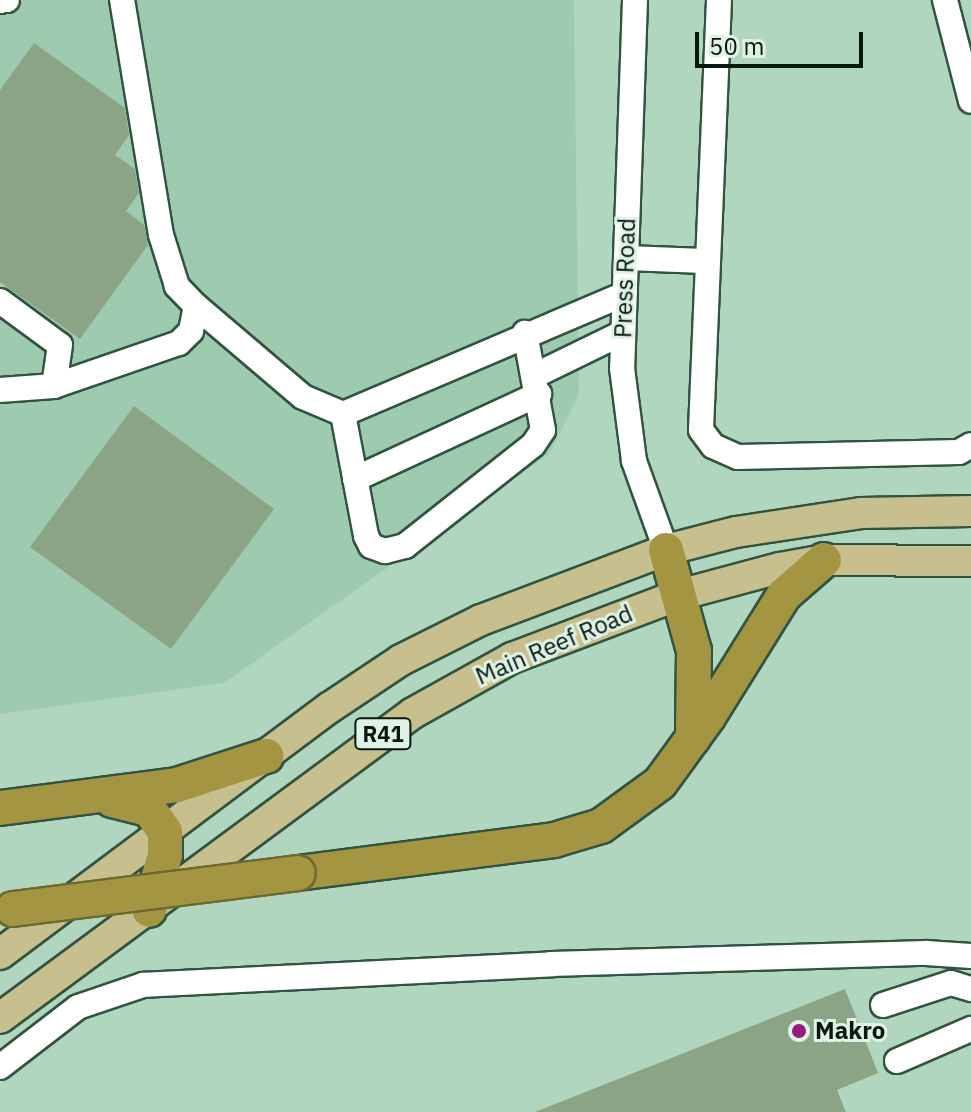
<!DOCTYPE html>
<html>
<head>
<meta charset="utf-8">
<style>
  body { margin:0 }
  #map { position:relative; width:971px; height:1112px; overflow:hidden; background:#b0d6c0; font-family:"IBM Plex Sans",sans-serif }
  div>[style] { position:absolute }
  .built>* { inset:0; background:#9ecbb0 }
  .building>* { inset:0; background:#8ca486 }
  .roads { filter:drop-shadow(2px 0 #315340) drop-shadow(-2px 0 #315340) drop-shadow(0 2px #315340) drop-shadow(0 -2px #315340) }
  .minor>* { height:24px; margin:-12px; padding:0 12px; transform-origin:12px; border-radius:12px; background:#fff }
  .major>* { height:30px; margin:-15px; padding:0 15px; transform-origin:15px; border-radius:15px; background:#c8bf8e }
  .highway>* { height:34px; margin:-17px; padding:0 17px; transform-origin:17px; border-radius:17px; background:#a49542 }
  .bridges { filter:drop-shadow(2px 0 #6e6930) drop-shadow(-2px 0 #6e6930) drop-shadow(0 2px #6e6930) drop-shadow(0 -2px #6e6930) }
  .highway-bridge>* { height:34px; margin:-17px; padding:0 17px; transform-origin:17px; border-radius:17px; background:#a49542 }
  .dots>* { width:22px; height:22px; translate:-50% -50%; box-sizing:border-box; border:4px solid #dff2e6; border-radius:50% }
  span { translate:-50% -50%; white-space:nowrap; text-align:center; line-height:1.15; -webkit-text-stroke:6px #dff2e6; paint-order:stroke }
  .shield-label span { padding:2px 6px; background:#dff2e6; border:2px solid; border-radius:6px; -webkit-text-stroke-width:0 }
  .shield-label { font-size:22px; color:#09170f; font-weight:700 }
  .street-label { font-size:24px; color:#09170f }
  .poi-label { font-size:24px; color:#09170f; font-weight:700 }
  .left { translate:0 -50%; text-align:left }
  .scale { position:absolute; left:695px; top:32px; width:168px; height:36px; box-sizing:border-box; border:4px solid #09170f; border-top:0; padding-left:10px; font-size:24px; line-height:28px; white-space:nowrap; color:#09170f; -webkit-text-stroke:6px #dff2e6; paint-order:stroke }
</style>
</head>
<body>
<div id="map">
  <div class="built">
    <div style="clip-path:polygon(0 0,574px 0,579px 394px,550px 453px,224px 683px,0 714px,0 405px,5px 403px,0 380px)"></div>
  </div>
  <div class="building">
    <div style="clip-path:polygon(34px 43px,125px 108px,129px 135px,115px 155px,135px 169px,139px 193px,126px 211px,144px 225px,148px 245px,80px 339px,0 282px,0 90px)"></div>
    <div style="clip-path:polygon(134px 406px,274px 509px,171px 649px,30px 547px)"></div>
    <div style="clip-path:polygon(845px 989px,878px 1073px,837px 1090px,846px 1112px,535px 1112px)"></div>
  </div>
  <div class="roads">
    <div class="minor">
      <div style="left:635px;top:0;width:368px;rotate:92deg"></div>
      <div style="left:622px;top:368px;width:94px;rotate:82.6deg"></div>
      <div style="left:634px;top:461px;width:95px;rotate:70.2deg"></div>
      <div style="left:719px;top:0;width:430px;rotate:92.4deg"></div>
      <div style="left:701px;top:430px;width:20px;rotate:53deg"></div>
      <div style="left:713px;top:446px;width:27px;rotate:24deg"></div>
      <div style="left:738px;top:457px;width:221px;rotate:-1.3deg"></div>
      <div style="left:959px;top:452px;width:14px;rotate:-30deg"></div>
      <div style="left:945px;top:0;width:104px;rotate:75.6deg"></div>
      <div style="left:0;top:1px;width:7px;rotate:-8deg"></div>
      <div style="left:626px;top:258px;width:79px;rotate:2.2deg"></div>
      <div style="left:0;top:301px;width:74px;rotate:36.3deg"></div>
      <div style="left:60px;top:345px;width:41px;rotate:98.3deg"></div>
      <div style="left:196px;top:306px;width:140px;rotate:40.4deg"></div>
      <div style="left:303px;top:397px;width:43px;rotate:23deg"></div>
      <div style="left:343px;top:414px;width:306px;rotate:-23.1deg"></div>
      <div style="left:534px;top:376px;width:98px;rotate:-26deg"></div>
      <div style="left:0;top:390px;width:54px;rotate:-4.2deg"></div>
      <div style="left:54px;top:386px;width:132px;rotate:-19deg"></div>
      <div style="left:179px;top:343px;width:17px;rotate:-45deg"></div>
      <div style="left:191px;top:331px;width:25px;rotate:-79deg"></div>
      <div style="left:196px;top:306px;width:28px;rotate:-134deg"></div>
      <div style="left:177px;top:286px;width:53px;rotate:-107.4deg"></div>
      <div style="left:161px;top:235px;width:238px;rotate:-99.4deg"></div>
      <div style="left:343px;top:414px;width:124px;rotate:79.3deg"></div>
      <div style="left:366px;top:536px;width:11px;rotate:63deg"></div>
      <div style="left:371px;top:546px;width:15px;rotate:20deg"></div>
      <div style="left:385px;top:551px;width:21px;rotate:-14deg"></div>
      <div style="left:405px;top:546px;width:163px;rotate:-38.3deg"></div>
      <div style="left:533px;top:445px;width:18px;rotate:-56deg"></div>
      <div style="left:543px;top:430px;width:99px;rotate:-100.5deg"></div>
      <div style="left:355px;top:479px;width:203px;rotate:-24.8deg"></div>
      <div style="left:883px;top:1005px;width:71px;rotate:-17.9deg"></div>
      <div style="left:951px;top:983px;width:21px;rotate:17deg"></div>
      <div style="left:897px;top:1061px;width:81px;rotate:-23.4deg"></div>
      <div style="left:0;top:1067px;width:98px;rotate:-37.6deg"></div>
      <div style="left:78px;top:1007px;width:69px;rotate:-18.7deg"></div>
      <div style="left:143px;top:985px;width:409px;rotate:-2.9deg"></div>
      <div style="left:551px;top:964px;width:375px;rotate:-1.7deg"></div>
      <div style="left:926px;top:953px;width:45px;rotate:3.8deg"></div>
    </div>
    <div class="major">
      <div style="left:0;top:954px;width:411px;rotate:-36.8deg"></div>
      <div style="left:329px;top:708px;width:87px;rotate:-33.7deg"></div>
      <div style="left:401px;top:660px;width:89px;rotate:-26.6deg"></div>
      <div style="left:481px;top:620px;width:198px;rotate:-20.7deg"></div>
      <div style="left:666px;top:550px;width:72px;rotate:-14.4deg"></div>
      <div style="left:736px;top:532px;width:126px;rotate:-8.6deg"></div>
      <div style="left:861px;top:513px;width:110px;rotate:-1deg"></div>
      <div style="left:0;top:1018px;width:513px;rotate:-36.45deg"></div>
      <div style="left:413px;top:713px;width:113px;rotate:-29.1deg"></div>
      <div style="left:512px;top:658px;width:178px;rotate:-20.7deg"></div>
      <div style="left:679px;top:595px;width:105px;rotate:-15deg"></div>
      <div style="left:780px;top:568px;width:45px;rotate:-10.3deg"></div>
      <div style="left:824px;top:560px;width:147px;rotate:0.4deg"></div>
    </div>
    <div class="highway">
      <div style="left:666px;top:550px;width:105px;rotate:74.5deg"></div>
      <div style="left:694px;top:651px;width:87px;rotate:90.7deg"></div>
      <div style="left:112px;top:800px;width:38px;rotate:14deg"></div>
      <div style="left:149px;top:809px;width:28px;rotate:55deg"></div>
      <div style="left:165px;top:832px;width:23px;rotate:90deg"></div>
      <div style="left:165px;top:855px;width:57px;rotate:106.2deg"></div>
      <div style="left:0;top:808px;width:178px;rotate:-7.4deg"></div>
      <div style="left:177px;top:785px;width:94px;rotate:-18deg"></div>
      <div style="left:298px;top:873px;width:258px;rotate:-7.3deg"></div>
      <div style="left:554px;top:840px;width:49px;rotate:-16.6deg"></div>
      <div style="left:601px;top:826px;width:73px;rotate:-36.1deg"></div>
      <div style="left:660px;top:783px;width:82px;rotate:-54deg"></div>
      <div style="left:708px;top:717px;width:144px;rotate:-58.1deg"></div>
      <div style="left:784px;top:595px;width:53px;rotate:-41.2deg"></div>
    </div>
  </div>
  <div class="bridges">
    <div class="highway-bridge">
      <div style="left:13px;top:909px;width:287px;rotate:-7.2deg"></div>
    </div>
  </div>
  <div class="dots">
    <div style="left:799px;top:1031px;background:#961e7a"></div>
  </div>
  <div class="shield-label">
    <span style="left:383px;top:734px">R41</span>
  </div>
  <div class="street-label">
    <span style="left:625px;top:278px;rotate:-88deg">Press Road</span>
    <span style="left:554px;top:645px;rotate:-23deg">Main Reef Road</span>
  </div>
  <div class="poi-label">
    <span class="left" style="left:815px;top:1031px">Makro</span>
  </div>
  <div class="scale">50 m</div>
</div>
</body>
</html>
